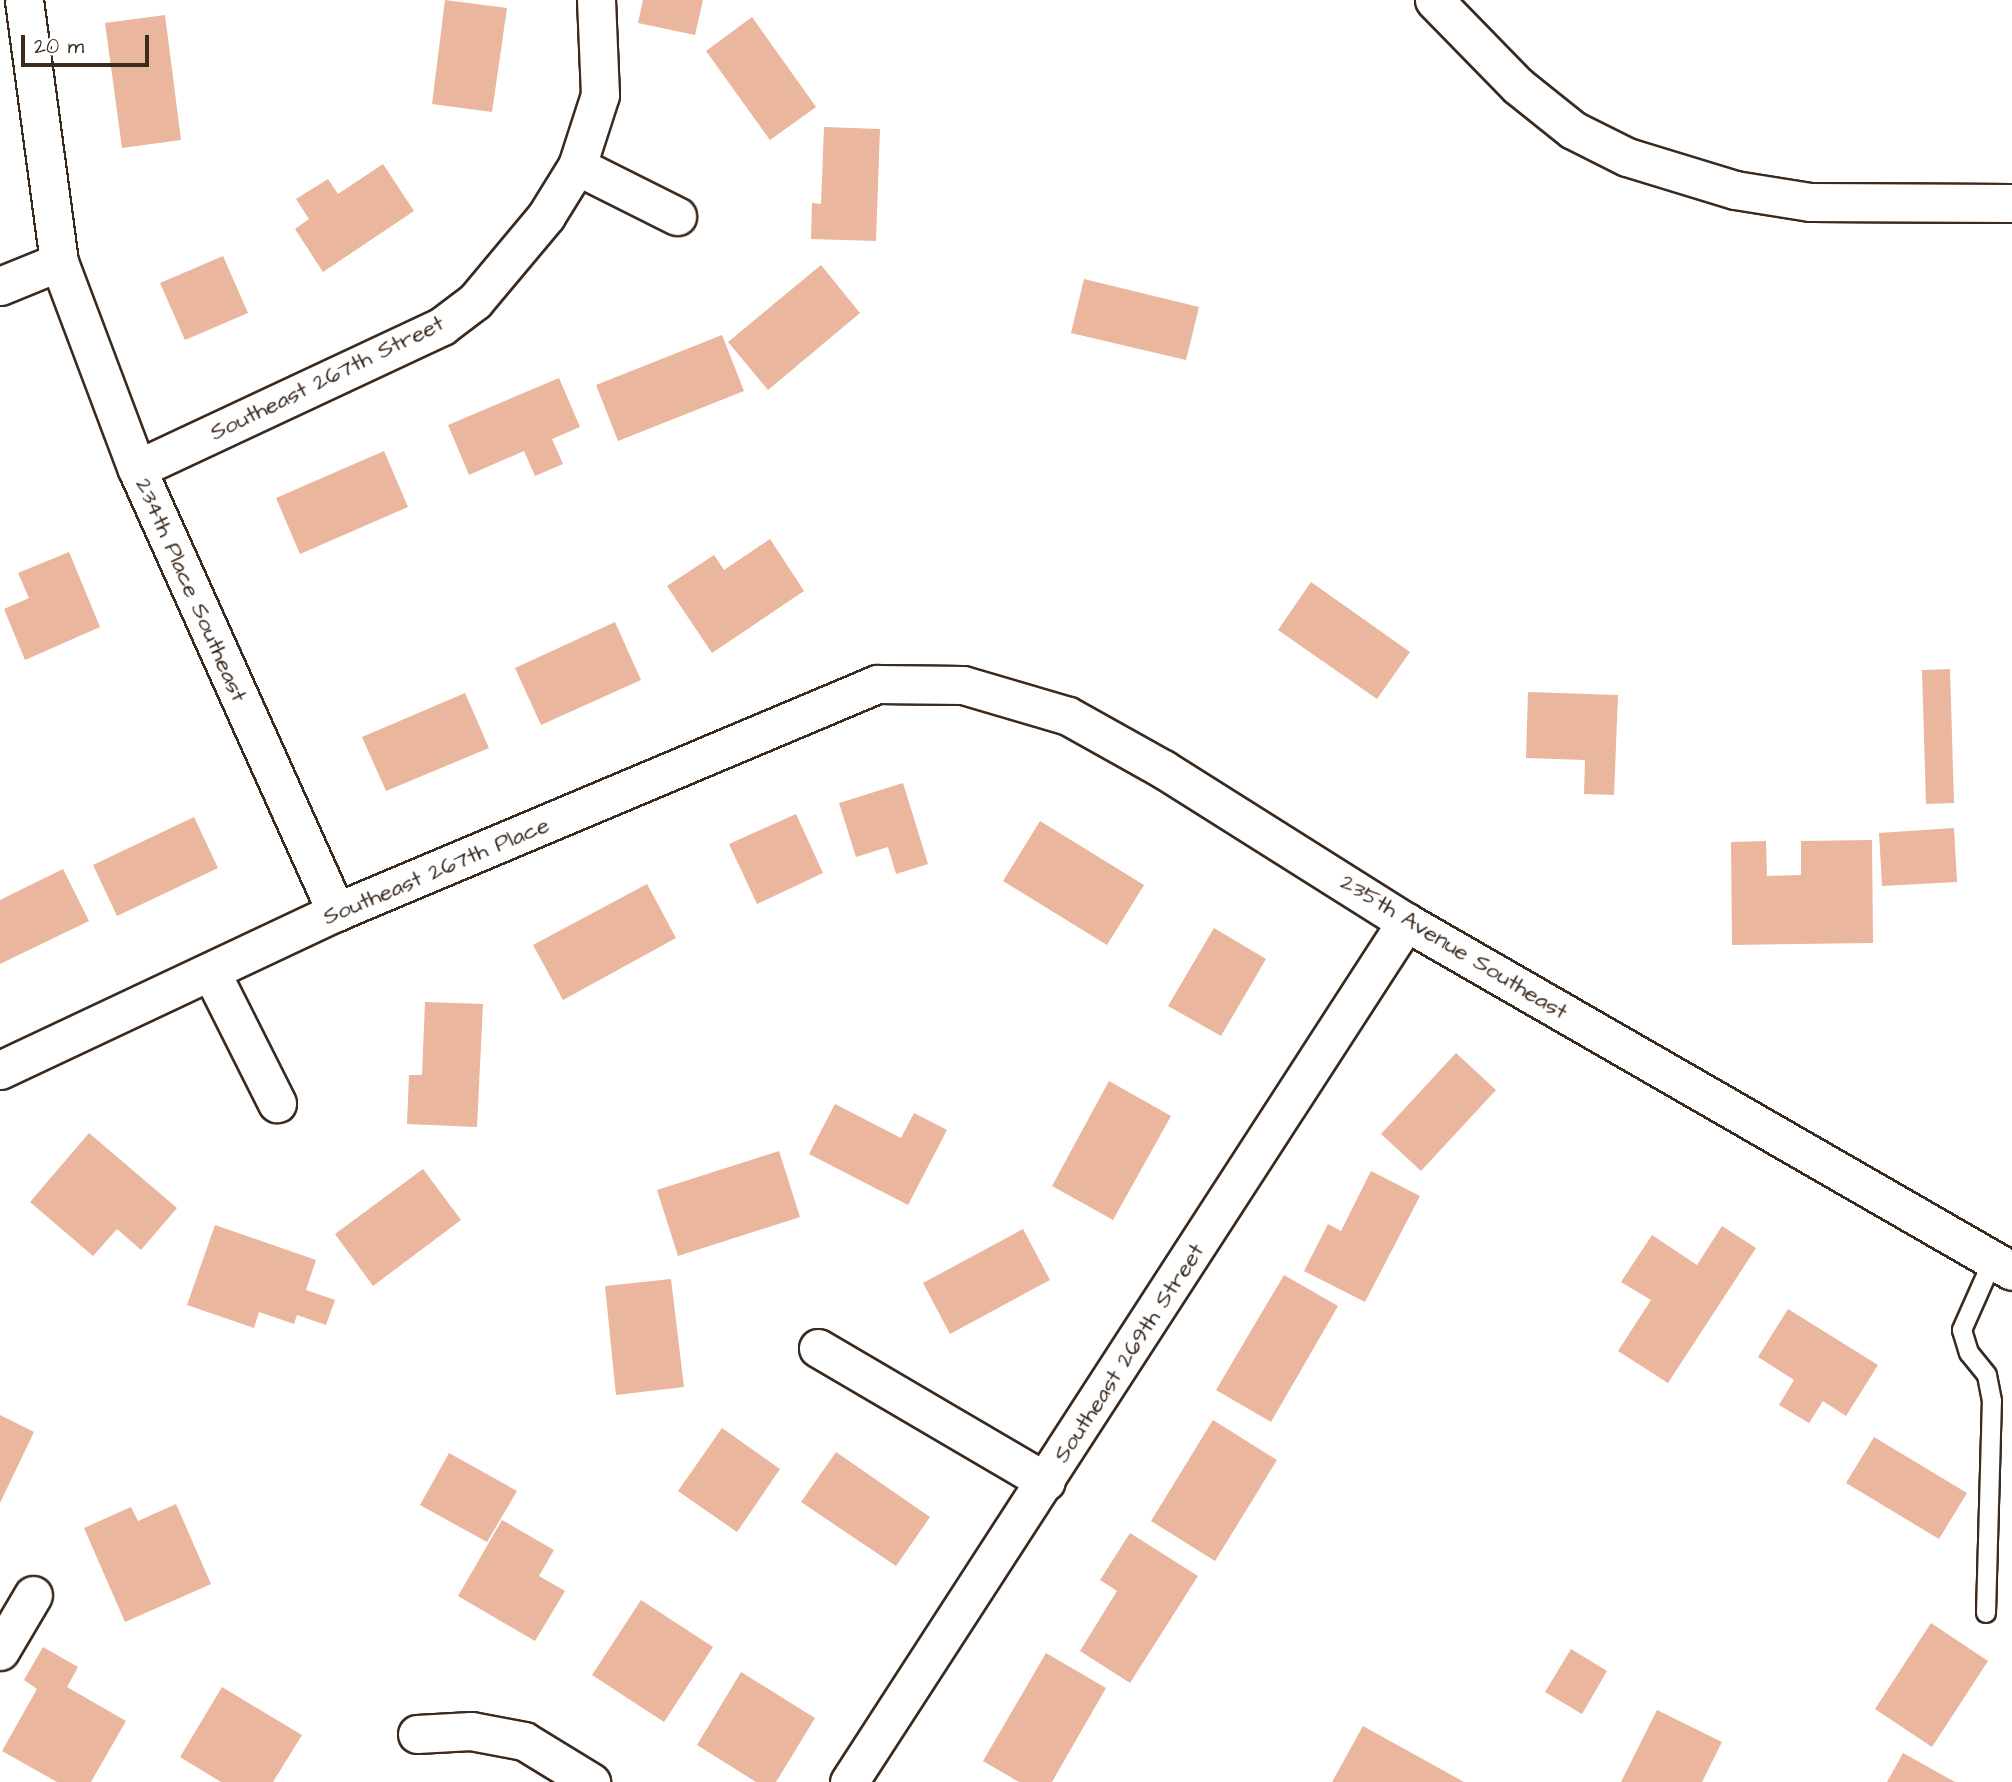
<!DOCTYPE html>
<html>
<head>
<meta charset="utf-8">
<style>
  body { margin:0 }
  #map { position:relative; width:2012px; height:1782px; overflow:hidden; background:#fff; font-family:"Architects Daughter",sans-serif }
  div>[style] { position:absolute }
  .building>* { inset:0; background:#eab69d }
  .roads { filter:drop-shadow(2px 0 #3b2a1e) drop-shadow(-2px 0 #3b2a1e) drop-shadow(0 2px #3b2a1e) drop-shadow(0 -2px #3b2a1e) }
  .lane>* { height:18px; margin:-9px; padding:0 9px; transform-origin:9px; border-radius:9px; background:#fff }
  .street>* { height:37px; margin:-18.5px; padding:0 18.5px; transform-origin:18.5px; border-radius:18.5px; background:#fff }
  span { translate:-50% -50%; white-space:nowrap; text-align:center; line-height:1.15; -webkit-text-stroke:5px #fff; paint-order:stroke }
  .street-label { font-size:23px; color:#3b2a1e }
  .scale { position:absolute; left:21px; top:35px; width:128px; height:32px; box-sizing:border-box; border:4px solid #3b2a1e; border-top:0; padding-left:9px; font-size:21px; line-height:24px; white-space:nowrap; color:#3b2a1e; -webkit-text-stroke:5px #fff; paint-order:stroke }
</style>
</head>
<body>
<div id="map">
  <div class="building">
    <div style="clip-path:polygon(445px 0,507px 8px,492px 112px,432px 104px)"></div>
    <div style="clip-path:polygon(643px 0,703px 0,695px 35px,638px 23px)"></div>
    <div style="clip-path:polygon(165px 15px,181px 140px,122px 148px,105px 23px)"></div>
    <div style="clip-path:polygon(752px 17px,816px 107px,770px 140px,706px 51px)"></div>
    <div style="clip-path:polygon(824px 127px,880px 129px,876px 241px,811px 239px,812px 203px,821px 204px)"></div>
    <div style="clip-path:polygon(383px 164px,414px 211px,323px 272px,295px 229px,309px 219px,296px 199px,328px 179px,338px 194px)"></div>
    <div style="clip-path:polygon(223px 256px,248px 313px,185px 340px,160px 283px)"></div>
    <div style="clip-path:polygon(821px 265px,860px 313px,768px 390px,728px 342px)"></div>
    <div style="clip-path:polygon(1084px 279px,1199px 307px,1186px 360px,1071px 333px)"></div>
    <div style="clip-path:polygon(722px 335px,744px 391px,618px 441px,596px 385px)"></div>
    <div style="clip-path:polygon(559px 378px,580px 427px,552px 439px,563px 464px,535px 476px,524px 451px,469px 475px,448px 425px)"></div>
    <div style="clip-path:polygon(384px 451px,408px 507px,300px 554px,276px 498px)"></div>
    <div style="clip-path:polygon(770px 539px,804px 591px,712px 653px,667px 586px,714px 555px,724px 570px)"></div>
    <div style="clip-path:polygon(69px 552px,100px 627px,25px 660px,4px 609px,29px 598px,18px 573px)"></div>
    <div style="clip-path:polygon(1311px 582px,1410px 652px,1377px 699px,1278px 630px)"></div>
    <div style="clip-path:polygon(615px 622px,641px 680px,541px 725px,515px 668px)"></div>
    <div style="clip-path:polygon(1950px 669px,1954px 803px,1926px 804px,1922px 670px)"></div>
    <div style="clip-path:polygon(1528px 692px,1618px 695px,1614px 795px,1584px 794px,1585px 760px,1526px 758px)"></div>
    <div style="clip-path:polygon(465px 693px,489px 748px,386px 791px,362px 737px)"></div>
    <div style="clip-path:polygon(903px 783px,928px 864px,896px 874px,888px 847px,856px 857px,839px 803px)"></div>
    <div style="clip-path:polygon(796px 814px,823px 873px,757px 904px,729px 844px)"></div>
    <div style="clip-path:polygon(194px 817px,218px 868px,117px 916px,93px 865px)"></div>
    <div style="clip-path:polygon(1040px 821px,1144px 885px,1107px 945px,1003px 881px)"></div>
    <div style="clip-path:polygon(1954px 828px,1957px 882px,1882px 886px,1879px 833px)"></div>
    <div style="clip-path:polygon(1872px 840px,1873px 943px,1732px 945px,1731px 842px,1766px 841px,1767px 876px,1801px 875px,1801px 841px)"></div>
    <div style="clip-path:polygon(63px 869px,89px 921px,0 964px,0 900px)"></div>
    <div style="clip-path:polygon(647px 884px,676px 938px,563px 1000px,533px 945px)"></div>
    <div style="clip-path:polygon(1214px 928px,1266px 959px,1221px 1036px,1168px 1006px)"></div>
    <div style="clip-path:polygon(425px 1002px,483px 1004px,477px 1127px,407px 1124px,409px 1075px,422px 1075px)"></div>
    <div style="clip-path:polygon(1456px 1053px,1496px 1090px,1421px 1171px,1381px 1134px)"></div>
    <div style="clip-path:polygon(1109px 1081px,1171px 1116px,1113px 1220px,1052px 1186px)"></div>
    <div style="clip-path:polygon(835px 1104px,901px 1138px,914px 1113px,947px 1130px,908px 1205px,809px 1154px)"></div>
    <div style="clip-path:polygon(89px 1133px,177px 1208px,141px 1250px,117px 1229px,93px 1256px,30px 1202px)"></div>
    <div style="clip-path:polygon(779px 1151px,800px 1217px,678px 1256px,657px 1190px)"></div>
    <div style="clip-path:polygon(423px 1169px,461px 1220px,373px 1286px,335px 1234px)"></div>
    <div style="clip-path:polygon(1371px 1171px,1420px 1196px,1365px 1302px,1304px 1271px,1328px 1224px,1341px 1231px)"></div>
    <div style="clip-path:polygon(215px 1225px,316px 1260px,306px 1290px,335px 1300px,326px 1325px,297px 1315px,294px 1324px,259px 1312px,254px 1328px,187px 1305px)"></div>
    <div style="clip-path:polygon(1722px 1226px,1756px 1248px,1668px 1383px,1618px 1351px,1651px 1300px,1621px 1282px,1652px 1235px,1697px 1265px)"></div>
    <div style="clip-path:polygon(1023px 1229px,1050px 1280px,950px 1334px,923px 1283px)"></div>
    <div style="clip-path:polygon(1284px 1275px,1338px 1306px,1271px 1422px,1216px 1390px)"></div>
    <div style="clip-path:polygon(671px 1279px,684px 1387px,616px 1395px,605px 1286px)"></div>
    <div style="clip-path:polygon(1788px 1309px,1878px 1365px,1846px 1416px,1823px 1401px,1809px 1423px,1779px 1405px,1794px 1380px,1758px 1357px)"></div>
    <div style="clip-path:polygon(0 1415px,34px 1432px,0 1503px)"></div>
    <div style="clip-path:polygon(1213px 1420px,1277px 1460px,1215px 1561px,1151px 1521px)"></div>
    <div style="clip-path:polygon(722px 1428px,780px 1469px,737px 1532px,678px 1491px)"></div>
    <div style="clip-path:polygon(1874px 1437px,1967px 1493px,1939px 1539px,1846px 1483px)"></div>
    <div style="clip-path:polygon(836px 1452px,930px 1517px,896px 1566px,801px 1502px)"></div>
    <div style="clip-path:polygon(449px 1453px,517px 1491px,487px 1542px,420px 1505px)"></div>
    <div style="clip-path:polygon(176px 1504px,211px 1584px,125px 1622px,84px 1528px,131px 1507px,138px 1521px)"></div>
    <div style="clip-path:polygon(502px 1520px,554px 1550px,539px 1576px,565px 1591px,535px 1641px,458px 1596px)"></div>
    <div style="clip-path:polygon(1130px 1533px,1198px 1576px,1130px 1683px,1080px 1651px,1117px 1591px,1100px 1580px)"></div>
    <div style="clip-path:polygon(641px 1600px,713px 1647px,664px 1722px,592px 1675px)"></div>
    <div style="clip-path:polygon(1931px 1623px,1988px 1661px,1932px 1747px,1875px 1709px)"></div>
    <div style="clip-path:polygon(43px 1647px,78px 1667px,67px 1687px,126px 1721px,91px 1782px,57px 1782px,2px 1751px,37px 1689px,24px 1680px)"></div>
    <div style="clip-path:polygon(1571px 1649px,1607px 1671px,1582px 1714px,1545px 1692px)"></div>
    <div style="clip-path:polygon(1046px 1653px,1106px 1688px,1052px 1782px,1019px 1782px,983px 1761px)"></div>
    <div style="clip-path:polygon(741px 1672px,815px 1718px,776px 1782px,756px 1782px,697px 1745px)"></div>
    <div style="clip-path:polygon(222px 1687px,302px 1735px,273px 1782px,221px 1782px,180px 1757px)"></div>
    <div style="clip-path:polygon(1657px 1710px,1722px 1742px,1702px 1782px,1621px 1782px)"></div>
    <div style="clip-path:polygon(1363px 1726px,1464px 1782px,1332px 1782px)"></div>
    <div style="clip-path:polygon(1903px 1753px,1955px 1782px,1887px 1782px)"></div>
  </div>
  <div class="roads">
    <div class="lane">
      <div style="left:1986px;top:1613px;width:212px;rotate:-88.4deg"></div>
      <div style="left:1992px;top:1401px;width:26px;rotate:-101deg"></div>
      <div style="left:1987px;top:1375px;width:28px;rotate:-129deg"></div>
      <div style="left:1969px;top:1353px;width:24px;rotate:-107deg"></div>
      <div style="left:1962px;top:1330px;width:77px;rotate:-66.1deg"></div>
    </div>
    <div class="street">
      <div style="left:24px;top:0;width:264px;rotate:82.4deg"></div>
      <div style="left:59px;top:262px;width:221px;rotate:69.4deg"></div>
      <div style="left:137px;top:469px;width:486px;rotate:65.8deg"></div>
      <div style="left:1434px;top:0;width:120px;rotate:45.7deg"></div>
      <div style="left:1518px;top:86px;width:70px;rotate:38.7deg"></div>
      <div style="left:1573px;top:130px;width:60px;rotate:26.6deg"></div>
      <div style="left:1627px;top:157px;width:113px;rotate:17deg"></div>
      <div style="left:1735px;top:190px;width:76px;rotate:9.1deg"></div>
      <div style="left:1810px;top:202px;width:202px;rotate:0.3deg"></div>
      <div style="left:577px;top:166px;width:112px;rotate:26.6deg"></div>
      <div style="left:0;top:286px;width:64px;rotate:-22.1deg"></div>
      <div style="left:137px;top:469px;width:337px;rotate:-25.1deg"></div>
      <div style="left:442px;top:326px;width:41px;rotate:-37.1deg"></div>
      <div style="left:475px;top:301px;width:111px;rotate:-50.1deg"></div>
      <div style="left:546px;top:216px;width:59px;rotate:-58.2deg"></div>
      <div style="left:577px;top:166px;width:75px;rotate:-72.1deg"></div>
      <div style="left:600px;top:95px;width:95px;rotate:-92.4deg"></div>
      <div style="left:211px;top:972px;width:147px;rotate:63.3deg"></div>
      <div style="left:0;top:1070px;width:371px;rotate:-25.2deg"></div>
      <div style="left:336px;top:912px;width:587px;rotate:-22.85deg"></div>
      <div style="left:877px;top:684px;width:86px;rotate:0.7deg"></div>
      <div style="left:963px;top:685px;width:109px;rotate:16.4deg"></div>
      <div style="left:1068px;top:716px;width:109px;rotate:29.2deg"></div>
      <div style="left:1163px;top:769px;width:287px;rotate:32.2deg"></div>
      <div style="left:1406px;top:922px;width:699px;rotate:29.94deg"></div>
      <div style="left:818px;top:1348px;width:264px;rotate:30.4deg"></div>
      <div style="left:0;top:1651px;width:65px;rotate:-59.5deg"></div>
      <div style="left:417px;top:1734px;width:54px;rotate:-3.2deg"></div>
      <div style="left:471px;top:1731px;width:54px;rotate:10.7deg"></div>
      <div style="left:524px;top:1741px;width:79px;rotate:31.5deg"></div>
      <div style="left:849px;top:1782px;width:1025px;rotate:-57.07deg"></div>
    </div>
  </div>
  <div class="street-label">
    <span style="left:327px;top:378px;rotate:-26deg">Southeast 267th Street</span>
    <span style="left:191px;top:590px;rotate:66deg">234th Place Southeast</span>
    <span style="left:436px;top:871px;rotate:-23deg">Southeast 267th Place</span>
    <span style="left:1454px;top:947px;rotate:31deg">235th Avenue Southeast</span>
    <span style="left:1129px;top:1353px;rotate:-57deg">Southeast 269th Street</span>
  </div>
  <div class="scale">20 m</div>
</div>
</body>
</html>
